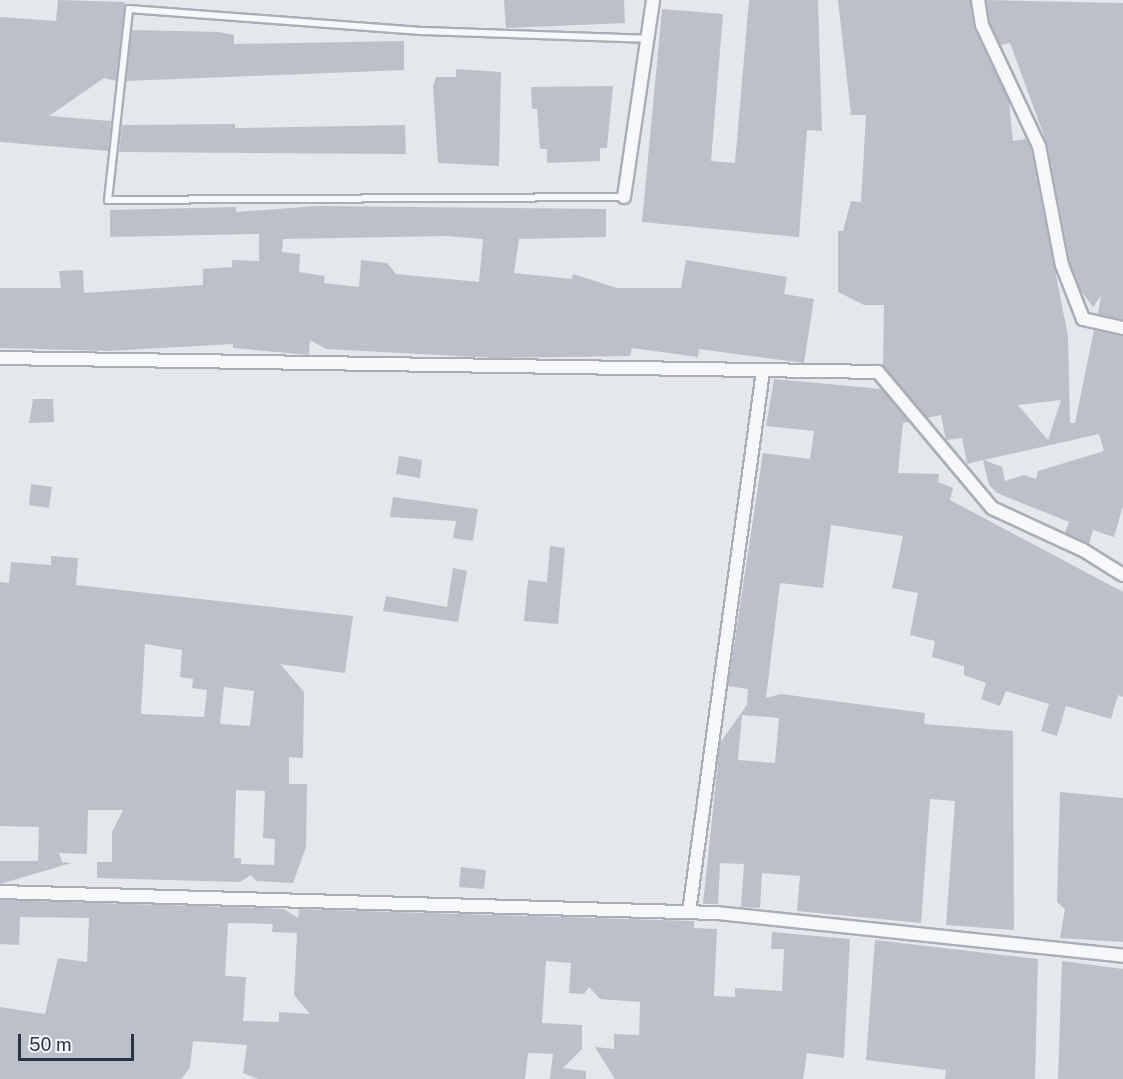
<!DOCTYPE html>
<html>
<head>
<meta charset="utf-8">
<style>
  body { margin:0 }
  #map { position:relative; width:1123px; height:1079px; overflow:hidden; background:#e4e7ec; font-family:"Public Sans",sans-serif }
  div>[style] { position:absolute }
  .building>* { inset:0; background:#bbc0ca }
  .roads { filter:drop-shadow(2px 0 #a9aeb7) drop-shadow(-2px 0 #a9aeb7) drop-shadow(0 2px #a9aeb7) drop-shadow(0 -2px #a9aeb7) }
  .lane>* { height:6px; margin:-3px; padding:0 3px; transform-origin:3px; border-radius:3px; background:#f7f8fa }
  .street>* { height:12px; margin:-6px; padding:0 6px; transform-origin:6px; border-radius:6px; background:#f7f8fa }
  span { translate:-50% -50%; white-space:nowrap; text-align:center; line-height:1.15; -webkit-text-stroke:4.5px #f4f6f9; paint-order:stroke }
  .scale { position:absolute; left:18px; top:1034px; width:116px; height:27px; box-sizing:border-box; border:3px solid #2b3445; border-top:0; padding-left:8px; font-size:18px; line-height:21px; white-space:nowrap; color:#2b3445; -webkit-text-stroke:4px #f4f6f9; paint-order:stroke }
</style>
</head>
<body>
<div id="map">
  <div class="building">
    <div style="clip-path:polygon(58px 0,125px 2px,116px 81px,104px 78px,49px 116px,111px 121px,108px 151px,0 142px,0 17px,56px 21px)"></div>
    <div style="clip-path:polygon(504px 0,624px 0,625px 23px,506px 28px)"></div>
    <div style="clip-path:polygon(749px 0,818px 0,822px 131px,807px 130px,799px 237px,642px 222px,662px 9px,723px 14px,711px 161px,735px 163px)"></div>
    <div style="clip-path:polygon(evenodd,838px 0,970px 0,974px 28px,1009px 101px,1013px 141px,1026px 139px,1031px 149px,1068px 336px,1070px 423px,1075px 423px,1094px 330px,1123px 336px,1123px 506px,1114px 537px,1093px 530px,1089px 544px,1065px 533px,1069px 522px,997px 493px,989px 485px,983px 460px,967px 464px,962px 438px,946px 440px,941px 415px,927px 418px,883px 366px,884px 305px,864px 305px,838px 292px,838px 231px,843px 231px,851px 201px,861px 202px,866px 115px,851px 115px,838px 0,1061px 400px,1048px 440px,1018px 405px,1061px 400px,838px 0,1099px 434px,1104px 451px,1038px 471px,1036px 479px,1024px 475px,1005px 481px,1002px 467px,984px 460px,1099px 434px)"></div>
    <div style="clip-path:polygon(986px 0,1123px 3px,1123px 320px,1098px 314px,1101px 296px,1093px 307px,1081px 291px,1070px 263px,1047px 144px,1010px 43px,1001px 45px,990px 23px)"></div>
    <div style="clip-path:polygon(132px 30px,219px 32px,234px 35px,234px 44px,404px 41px,404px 70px,126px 81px)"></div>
    <div style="clip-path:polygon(456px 69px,501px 72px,499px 166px,438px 163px,433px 86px,436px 77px,456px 77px)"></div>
    <div style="clip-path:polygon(613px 86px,607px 148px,600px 148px,600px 161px,547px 163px,547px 149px,540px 149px,537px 109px,532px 109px,531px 87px)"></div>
    <div style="clip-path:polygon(235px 124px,235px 128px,405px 125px,406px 154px,119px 152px,122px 125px)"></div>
    <div style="clip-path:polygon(evenodd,317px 206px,606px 209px,606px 237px,519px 239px,514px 273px,572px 279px,573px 274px,617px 288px,681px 288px,686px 260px,787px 277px,784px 294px,814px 299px,804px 363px,699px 349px,698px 357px,632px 348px,630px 356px,495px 358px,326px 349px,310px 340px,309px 355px,233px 348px,233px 344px,107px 351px,0 348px,0 288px,61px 288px,59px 271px,83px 270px,84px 293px,203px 285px,203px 269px,232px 267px,232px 260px,259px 261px,259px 234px,110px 237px,110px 210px,236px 207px,236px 212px,317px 206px,446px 236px,483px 239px,479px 282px,396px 274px,387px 263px,361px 260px,359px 287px,324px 283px,325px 276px,299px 272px,300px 254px,282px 252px,283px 239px,446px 236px)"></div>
    <div style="clip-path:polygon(evenodd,774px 379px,882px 389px,909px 422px,903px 423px,898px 473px,939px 474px,938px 482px,953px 488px,950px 500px,1123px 592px,1123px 697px,1118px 695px,1111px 719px,1066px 706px,1057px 736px,1041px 731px,1049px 704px,1006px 691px,1000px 706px,981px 699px,986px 683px,964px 675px,964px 666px,932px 657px,935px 641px,910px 635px,918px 593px,892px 588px,903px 536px,831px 525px,823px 588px,780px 583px,766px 698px,781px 694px,925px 713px,924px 724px,1013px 731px,1014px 930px,946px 925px,955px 801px,930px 799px,921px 923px,797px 911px,800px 876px,762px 873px,760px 908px,741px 907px,744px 864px,720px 863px,718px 904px,703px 904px,720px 743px,747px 705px,748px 689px,728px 686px,763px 453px,810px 459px,814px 431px,766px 426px,774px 379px,742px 715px,779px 718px,775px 763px,738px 760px,742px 715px)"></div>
    <div style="clip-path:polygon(33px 399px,53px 399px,54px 422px,29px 423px)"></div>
    <div style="clip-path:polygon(399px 456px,422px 460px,420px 478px,396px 474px)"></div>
    <div style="clip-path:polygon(31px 484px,52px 487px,49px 508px,29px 505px)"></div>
    <div style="clip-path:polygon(393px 497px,478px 509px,473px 541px,453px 538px,456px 521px,390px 517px)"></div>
    <div style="clip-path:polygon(550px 546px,565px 548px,558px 624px,524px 621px,528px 580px,547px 582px)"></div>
    <div style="clip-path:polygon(evenodd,51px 556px,78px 558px,76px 585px,353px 616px,345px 673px,280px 664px,304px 692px,303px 758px,289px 757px,289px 784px,307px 784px,306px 847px,293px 883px,256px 881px,251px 875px,240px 882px,97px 878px,97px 862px,112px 862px,112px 832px,123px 810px,88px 810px,87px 854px,59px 853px,62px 862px,71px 863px,0 884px,0 861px,38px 861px,39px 827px,0 826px,0 582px,9px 583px,11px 562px,51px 565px,51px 556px,145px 644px,182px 650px,180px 677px,193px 679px,192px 688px,207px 690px,204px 717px,141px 714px,145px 644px,51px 556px,224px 687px,254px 691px,250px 726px,220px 724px,224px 687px,51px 556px,236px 790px,265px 791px,263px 838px,275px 839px,274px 865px,241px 864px,241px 858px,234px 858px,236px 790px)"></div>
    <div style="clip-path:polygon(453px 568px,467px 571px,458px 622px,383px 611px,386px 596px,447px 607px)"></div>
    <div style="clip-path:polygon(1060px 792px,1123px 798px,1123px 942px,1060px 938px,1065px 909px,1057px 902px)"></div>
    <div style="clip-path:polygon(461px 867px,486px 870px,484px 889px,459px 887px)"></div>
    <div style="clip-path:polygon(evenodd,0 900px,261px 908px,284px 909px,298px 918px,299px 909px,694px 921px,694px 928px,717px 929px,714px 996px,735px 997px,735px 988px,782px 991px,784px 949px,771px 949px,772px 932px,850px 939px,844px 1058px,807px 1053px,803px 1079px,615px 1079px,595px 1047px,614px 1049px,614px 1034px,639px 1035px,640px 1002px,600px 999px,589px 987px,584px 994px,569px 993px,571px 963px,546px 961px,542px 1023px,582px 1025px,582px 1049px,563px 1068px,586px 1071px,586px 1079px,550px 1079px,553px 1054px,528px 1053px,525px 1079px,258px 1079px,243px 1073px,247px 1045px,193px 1041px,190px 1068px,181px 1079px,0 1079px,0 1007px,45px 1014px,58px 958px,87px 962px,89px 918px,20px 917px,19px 945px,0 944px,0 900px,228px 923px,273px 924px,272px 932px,297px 933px,294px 995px,310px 1014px,279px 1012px,279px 1022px,243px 1021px,246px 977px,225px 976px,228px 923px)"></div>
    <div style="clip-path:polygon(875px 940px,1038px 959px,1035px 1079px,945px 1079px,946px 1070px,866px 1060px)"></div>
    <div style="clip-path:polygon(1062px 961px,1123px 969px,1123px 1079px,1058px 1079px)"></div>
  </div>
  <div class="roads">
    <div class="lane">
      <div style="left:624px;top:197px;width:516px;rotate:179.67deg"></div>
      <div style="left:108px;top:200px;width:192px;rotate:-83.7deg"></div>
      <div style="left:129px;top:9px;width:296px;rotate:4.3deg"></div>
      <div style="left:424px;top:31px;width:224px;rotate:2deg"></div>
    </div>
    <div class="street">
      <div style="left:978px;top:0;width:25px;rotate:81deg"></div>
      <div style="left:982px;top:25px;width:134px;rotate:64.8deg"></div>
      <div style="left:1039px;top:146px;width:121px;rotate:79.1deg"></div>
      <div style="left:1062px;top:265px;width:58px;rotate:68.7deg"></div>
      <div style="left:1083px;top:319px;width:41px;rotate:12.7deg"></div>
      <div style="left:624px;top:197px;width:199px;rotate:-81.6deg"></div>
      <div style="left:0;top:358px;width:878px;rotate:0.91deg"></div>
      <div style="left:878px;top:372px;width:177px;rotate:50deg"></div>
      <div style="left:992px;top:508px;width:100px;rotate:24.8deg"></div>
      <div style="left:1083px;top:550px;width:47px;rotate:32deg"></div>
      <div style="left:0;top:892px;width:717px;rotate:1.68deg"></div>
      <div style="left:717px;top:913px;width:408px;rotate:6deg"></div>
      <div style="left:689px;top:912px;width:546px;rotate:-82.21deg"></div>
    </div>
  </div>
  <div class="scale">50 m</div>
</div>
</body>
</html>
